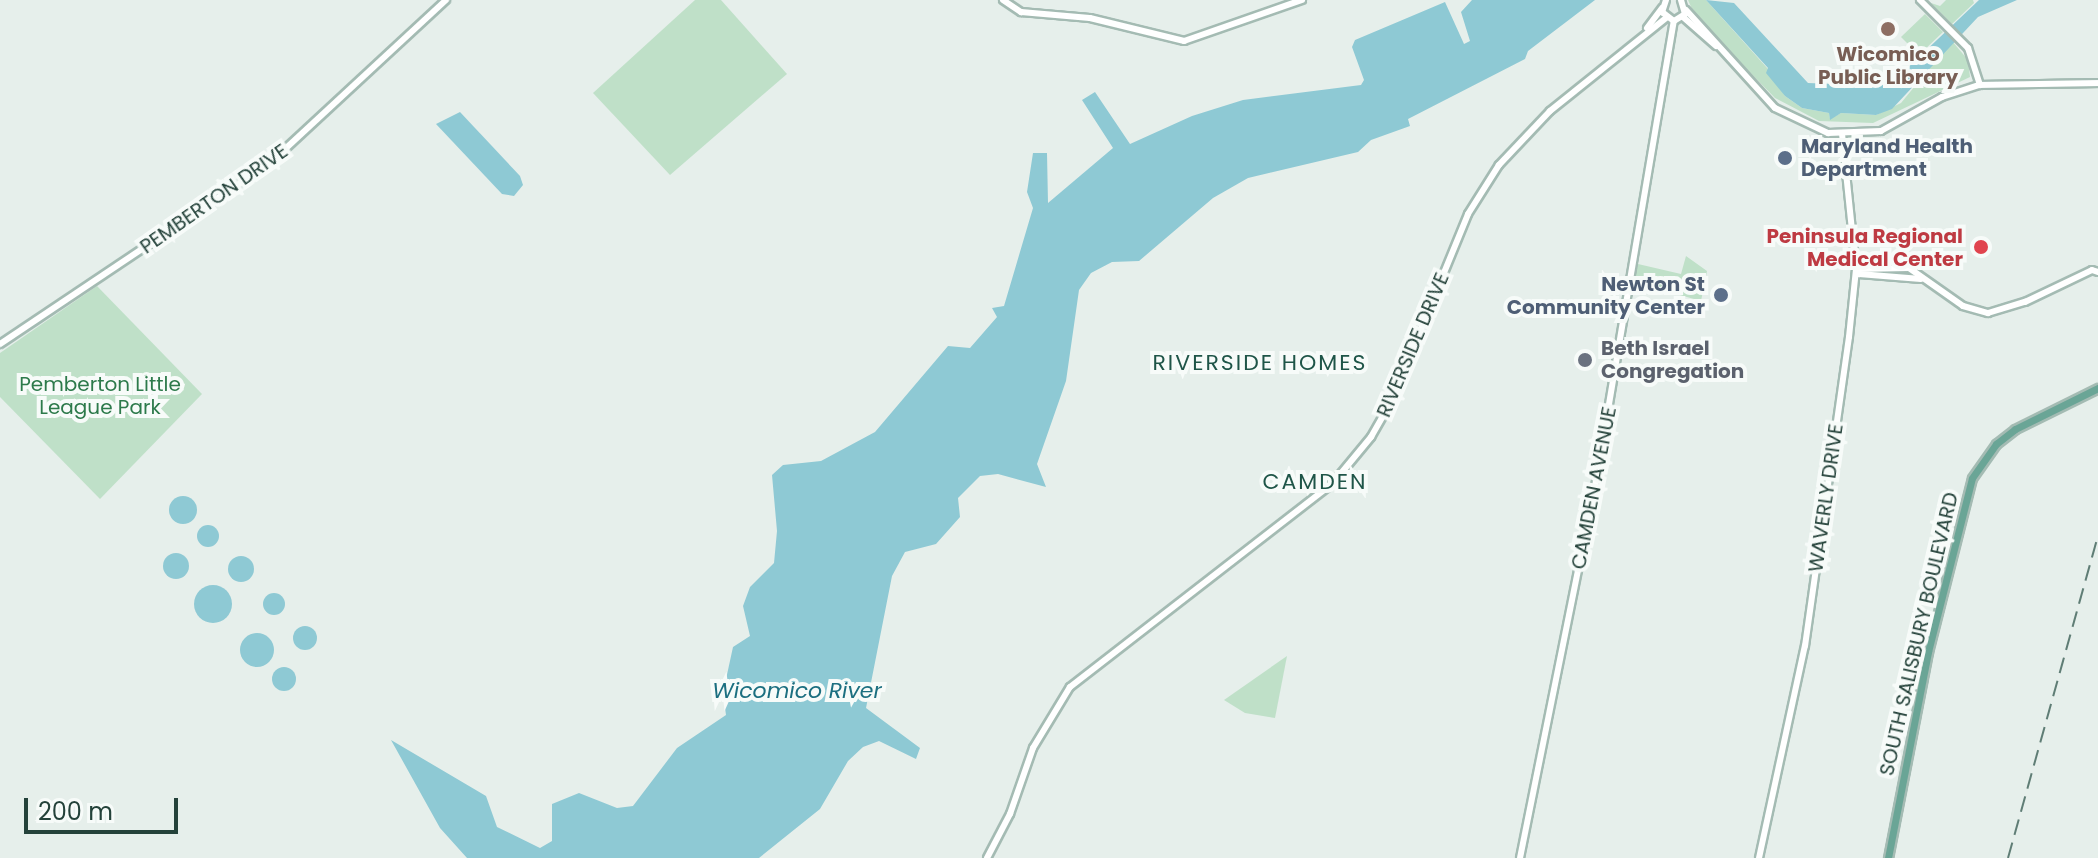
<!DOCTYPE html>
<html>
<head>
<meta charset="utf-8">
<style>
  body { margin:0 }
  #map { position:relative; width:2098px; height:858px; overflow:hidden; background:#e6efeb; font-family:Poppins,sans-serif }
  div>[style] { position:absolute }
  .green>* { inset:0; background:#bfe0c8 }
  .water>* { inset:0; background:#8ec9d4 }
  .round { border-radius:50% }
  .roads { filter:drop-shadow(2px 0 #a4bbb3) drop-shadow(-2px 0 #a4bbb3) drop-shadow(0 2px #a4bbb3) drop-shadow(0 -2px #a4bbb3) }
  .secondary>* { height:6px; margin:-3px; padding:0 3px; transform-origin:3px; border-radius:3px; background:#fff }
  .primary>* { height:7px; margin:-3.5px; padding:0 3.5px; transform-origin:3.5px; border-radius:3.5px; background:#6aa596 }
  .rail>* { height:2px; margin-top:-1px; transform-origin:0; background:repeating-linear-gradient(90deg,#5f7d75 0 16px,transparent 0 24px) }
  .dots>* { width:22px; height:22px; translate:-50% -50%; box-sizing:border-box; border:4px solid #f7fbf9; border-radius:50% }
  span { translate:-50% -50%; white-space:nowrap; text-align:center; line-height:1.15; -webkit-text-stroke:8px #f7fbf9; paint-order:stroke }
  .education-label { font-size:20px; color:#785e54; font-weight:700 }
  .service-label { font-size:20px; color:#4e5e75; font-weight:700 }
  .left { translate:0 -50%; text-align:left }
  .right { translate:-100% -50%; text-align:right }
  .street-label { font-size:20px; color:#24423a }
  .health-label { font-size:20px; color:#be3a42; font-weight:700 }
  .worship-label { font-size:20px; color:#5b616d; font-weight:700 }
  .park-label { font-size:20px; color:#2d7a4b }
  .neighbourhood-label { font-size:22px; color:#1f5548; letter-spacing:2px }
  .water-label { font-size:22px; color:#1c6f80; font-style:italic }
  .scale { position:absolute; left:24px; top:798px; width:154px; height:36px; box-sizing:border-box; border:4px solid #24423a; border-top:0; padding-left:10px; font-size:24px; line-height:28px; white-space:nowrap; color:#24423a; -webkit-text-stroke:6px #f7fbf9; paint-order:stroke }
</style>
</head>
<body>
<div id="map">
  <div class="green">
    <div style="clip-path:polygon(695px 0,721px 0,787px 74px,670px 175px,593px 93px)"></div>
    <div style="clip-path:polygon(1688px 0,1706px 0,1768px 69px,1785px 96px,1802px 108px,1829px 113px,1830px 119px,1841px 113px,1876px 115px,1901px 103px,1952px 41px,1968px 60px,1970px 77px,1873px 123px,1819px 121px,1775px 98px,1695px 16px)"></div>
    <div style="clip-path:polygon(1946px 0,1973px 0,1974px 3px,1952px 24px,1931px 3px,1940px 6px)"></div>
    <div style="clip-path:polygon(1925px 14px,1943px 32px,1919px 55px,1901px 37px)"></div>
    <div style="clip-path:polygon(1686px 256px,1707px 271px,1701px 301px,1634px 282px,1638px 264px,1681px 274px)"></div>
    <div style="clip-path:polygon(97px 286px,202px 394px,100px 499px,0 397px,0 353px)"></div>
    <div style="clip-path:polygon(1287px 656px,1275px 718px,1245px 713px,1224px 700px)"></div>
  </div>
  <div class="water">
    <div style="clip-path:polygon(1472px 0,1595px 0,1528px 51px,1525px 59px,1408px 119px,1410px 126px,1371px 140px,1358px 152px,1248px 178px,1213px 198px,1139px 261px,1112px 262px,1091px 273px,1079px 290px,1066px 381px,1037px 464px,1046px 487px,998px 474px,980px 476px,958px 498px,960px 517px,936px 544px,905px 552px,892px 576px,866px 708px,920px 748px,916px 759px,879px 741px,863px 747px,848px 761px,820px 809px,759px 858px,467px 858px,440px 828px,391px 740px,486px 796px,497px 827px,540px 848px,552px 841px,552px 804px,579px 793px,617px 808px,633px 806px,677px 748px,726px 715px,723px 693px,733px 647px,750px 636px,743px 606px,750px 587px,774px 563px,777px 531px,772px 475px,783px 465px,821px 461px,875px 432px,948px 346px,970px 348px,997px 317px,992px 308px,1004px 306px,1033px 208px,1027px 192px,1033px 153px,1047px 153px,1048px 203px,1113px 148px,1082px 100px,1095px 92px,1130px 144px,1192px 116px,1243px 100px,1361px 85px,1364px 80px,1352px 47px,1355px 40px,1445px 2px,1464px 44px,1470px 41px,1461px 12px)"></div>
    <div style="clip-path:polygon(1706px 0,1734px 3px,1808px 83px,1860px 85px,1882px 85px,1898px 77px,1979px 0,2017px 0,1978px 17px,1892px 109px,1876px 115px,1841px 113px,1830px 120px,1829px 113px,1802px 108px,1785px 96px,1766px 73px,1768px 68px)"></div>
    <div style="clip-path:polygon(460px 112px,520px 176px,523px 185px,514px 196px,502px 194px,436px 124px)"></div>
    <div class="round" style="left:169px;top:496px;width:28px;height:28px"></div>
    <div class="round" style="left:197px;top:525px;width:22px;height:22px"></div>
    <div class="round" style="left:163px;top:553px;width:26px;height:26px"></div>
    <div class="round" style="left:228px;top:556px;width:26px;height:26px"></div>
    <div class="round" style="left:194px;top:585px;width:38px;height:38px"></div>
    <div class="round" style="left:263px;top:593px;width:22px;height:22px"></div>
    <div class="round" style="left:293px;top:626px;width:24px;height:24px"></div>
    <div class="round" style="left:240px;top:633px;width:34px;height:34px"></div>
    <div class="round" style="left:272px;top:667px;width:24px;height:24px"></div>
  </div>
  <div class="roads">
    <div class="secondary">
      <div style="left:1003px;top:0;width:22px;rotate:34deg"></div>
      <div style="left:1021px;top:12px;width:69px;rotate:5deg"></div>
      <div style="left:1090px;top:18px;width:97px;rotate:13.7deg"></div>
      <div style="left:1184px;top:41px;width:125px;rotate:-19.2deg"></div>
      <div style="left:1666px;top:0;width:13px;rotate:108deg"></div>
      <div style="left:1662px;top:12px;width:15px;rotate:37deg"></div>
      <div style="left:1674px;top:21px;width:13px;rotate:-32deg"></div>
      <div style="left:1685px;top:14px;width:15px;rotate:-106deg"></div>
      <div style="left:1920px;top:0;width:68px;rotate:45deg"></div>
      <div style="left:1968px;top:48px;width:39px;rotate:72deg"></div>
      <div style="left:1686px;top:10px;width:132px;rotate:47.8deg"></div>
      <div style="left:1775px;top:108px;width:59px;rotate:25.3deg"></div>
      <div style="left:1828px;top:133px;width:53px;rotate:-2.2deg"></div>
      <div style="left:1881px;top:131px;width:70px;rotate:-29.1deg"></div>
      <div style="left:1942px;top:97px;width:40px;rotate:-18deg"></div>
      <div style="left:1980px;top:85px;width:118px;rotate:-1deg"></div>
      <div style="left:1683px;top:17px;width:44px;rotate:41.3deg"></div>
      <div style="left:1647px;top:28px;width:25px;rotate:-53deg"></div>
      <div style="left:1856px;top:269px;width:53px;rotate:-1.1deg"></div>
      <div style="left:1909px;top:268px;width:66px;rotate:35.1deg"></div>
      <div style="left:1963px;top:306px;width:26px;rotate:16deg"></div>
      <div style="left:1988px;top:313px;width:39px;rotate:-17deg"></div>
      <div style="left:2025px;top:302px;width:74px;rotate:-25.5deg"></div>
      <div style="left:2092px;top:270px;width:6px;rotate:18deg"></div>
      <div style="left:1856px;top:269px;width:6px;rotate:59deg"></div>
      <div style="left:1859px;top:274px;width:62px;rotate:4.6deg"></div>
      <div style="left:0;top:344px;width:325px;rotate:-33.8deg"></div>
      <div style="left:270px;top:163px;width:240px;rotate:-42.8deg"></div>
      <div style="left:987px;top:858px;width:50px;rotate:-62.4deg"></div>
      <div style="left:1010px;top:814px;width:70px;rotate:-70.8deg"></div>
      <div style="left:1033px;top:748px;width:71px;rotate:-58.8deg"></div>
      <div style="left:1070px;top:687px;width:333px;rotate:-37.8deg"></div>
      <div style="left:1333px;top:483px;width:60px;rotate:-50.4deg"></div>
      <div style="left:1371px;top:437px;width:40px;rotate:-60.3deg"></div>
      <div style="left:1391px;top:402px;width:203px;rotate:-67.7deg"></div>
      <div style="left:1468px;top:214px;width:58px;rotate:-57.7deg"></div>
      <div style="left:1499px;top:165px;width:74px;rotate:-46.6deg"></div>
      <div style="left:1550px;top:111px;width:149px;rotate:-38.7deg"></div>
      <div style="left:1520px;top:858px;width:391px;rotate:-78.6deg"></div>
      <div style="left:1597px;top:475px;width:460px;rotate:-80.4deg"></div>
      <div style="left:1759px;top:858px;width:217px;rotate:-77.8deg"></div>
      <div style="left:1805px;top:646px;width:312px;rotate:-81.9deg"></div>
      <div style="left:1849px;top:337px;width:68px;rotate:-84.1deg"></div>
      <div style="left:1856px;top:269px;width:136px;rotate:-95.9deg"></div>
    </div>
    <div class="primary">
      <div style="left:1888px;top:858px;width:210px;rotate:-79deg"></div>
      <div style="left:1928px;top:652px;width:179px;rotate:-75.8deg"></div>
      <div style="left:1972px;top:478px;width:42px;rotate:-54.8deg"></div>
      <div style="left:1996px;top:444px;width:24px;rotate:-38deg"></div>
      <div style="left:2015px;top:429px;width:93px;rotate:-26.3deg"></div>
    </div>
  </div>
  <div class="rail">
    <div style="left:2008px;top:858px;width:334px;rotate:-74.4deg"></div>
  </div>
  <div class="dots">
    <div style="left:1888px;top:29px;background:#8d6e63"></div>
    <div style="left:1785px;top:158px;background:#5c6f8a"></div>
    <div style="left:1981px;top:247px;background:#e0444e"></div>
    <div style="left:1721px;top:295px;background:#5c6f8a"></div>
    <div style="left:1585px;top:360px;background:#6b7280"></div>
  </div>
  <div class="education-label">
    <span style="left:1888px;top:66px">Wicomico<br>Public Library</span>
  </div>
  <div class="service-label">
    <span class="left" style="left:1801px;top:158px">Maryland Health<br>Department</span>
    <span class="right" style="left:1705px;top:296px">Newton St<br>Community Center</span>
  </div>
  <div class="street-label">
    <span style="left:214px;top:199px;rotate:-35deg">PEMBERTON DRIVE</span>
    <span style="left:1413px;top:345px;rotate:-67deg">RIVERSIDE DRIVE</span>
    <span style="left:1594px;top:488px;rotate:-79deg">CAMDEN AVENUE</span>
    <span style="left:1826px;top:498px;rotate:-82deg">WAVERLY DRIVE</span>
    <span style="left:1919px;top:634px;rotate:-77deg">SOUTH SALISBURY BOULEVARD</span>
  </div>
  <div class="health-label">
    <span class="right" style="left:1963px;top:248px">Peninsula Regional<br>Medical Center</span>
  </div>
  <div class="worship-label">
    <span class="left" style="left:1601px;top:360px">Beth Israel<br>Congregation</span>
  </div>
  <div class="park-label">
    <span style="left:100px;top:396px">Pemberton Little<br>League Park</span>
  </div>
  <div class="neighbourhood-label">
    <span style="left:1260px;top:363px">RIVERSIDE HOMES</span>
    <span style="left:1315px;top:482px">CAMDEN</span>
  </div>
  <div class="water-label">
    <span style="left:797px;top:691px">Wicomico River</span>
  </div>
  <div class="scale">200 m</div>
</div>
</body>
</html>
